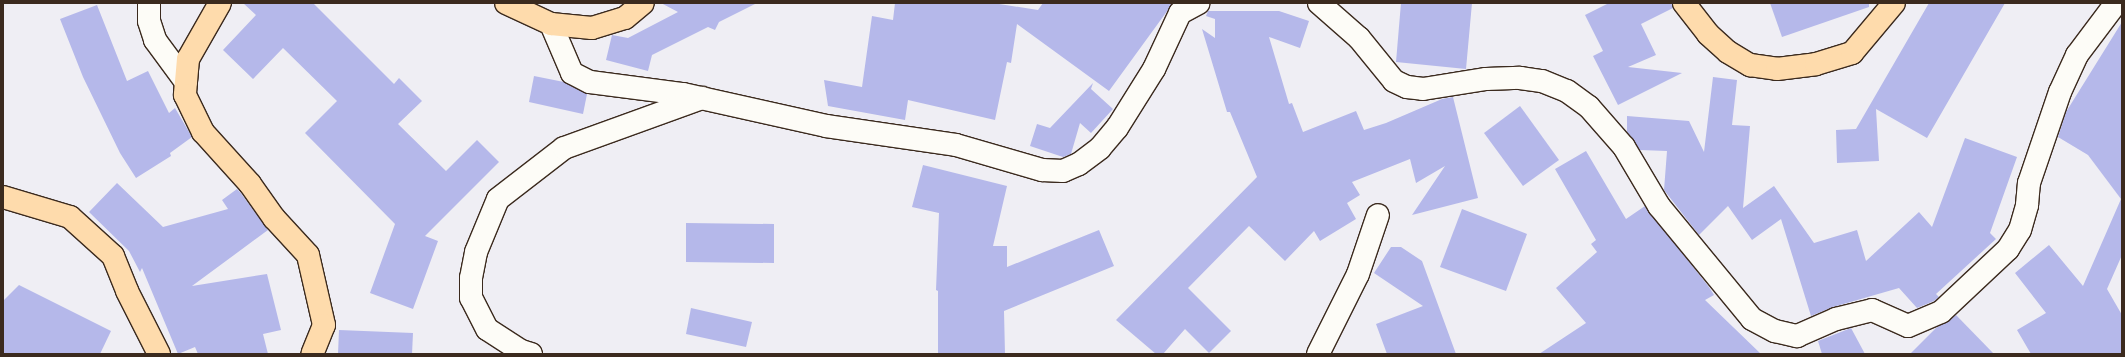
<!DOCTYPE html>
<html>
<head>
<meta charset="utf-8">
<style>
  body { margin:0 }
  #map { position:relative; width:2125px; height:357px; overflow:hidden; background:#efeef4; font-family:Caveat,sans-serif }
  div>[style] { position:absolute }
  .building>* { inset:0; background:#b5b8ea }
  .roads { filter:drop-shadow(1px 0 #3b2a1e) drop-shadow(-1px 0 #3b2a1e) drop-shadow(0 1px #3b2a1e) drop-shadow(0 -1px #3b2a1e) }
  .minor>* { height:22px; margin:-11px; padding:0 11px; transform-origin:11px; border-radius:11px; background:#fdfcf7 }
  .primary>* { height:22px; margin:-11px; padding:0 11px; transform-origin:11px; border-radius:11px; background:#fedbac }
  span { translate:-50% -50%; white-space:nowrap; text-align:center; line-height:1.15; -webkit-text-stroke:3px #fdfcf7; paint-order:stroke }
  .frame { position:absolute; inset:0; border:4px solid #3b2a1e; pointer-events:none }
</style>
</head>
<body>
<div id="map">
  <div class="building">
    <div style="clip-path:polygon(243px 3px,313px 3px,394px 84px,399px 78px,422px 101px,398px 124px,446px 171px,477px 140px,499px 162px,425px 236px,438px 241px,413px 309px,370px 293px,395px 224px,305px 133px,337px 101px,283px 48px,253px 79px,223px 50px,256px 15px)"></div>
    <div style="clip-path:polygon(661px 3px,757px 3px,719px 22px,715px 30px,708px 27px,652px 55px,648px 71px,606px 60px,612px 35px,628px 38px,678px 12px)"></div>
    <div style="clip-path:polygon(895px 3px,993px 3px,1038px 10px,1043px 3px,1173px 3px,1109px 91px,1017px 24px,1011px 63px,1007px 62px,995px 120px,908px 100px,905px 120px,828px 106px,824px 80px,862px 87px,872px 16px,893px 20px)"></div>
    <div style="clip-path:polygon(1401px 3px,1472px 3px,1466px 69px,1396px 62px)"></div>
    <div style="clip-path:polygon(1609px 3px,1672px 3px,1673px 8px,1641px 24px,1656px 55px,1628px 67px,1682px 73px,1618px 105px,1593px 56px,1603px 51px,1585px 15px)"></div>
    <div style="clip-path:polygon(1770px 3px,1869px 3px,1869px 7px,1782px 37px)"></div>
    <div style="clip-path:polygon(1929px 3px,2005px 3px,1927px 138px,1876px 109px,1879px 161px,1837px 163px,1836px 130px,1856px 129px)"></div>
    <div style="clip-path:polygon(97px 5px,127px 81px,148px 71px,169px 113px,175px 108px,192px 137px,170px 153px,171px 156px,136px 178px,120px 153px,83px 77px,60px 19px)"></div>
    <div style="clip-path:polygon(1208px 11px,1279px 11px,1309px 21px,1300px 48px,1269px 37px,1289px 104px,1292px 103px,1303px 132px,1356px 111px,1364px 130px,1386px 123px,1442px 99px,1453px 97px,1478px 198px,1412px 215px,1445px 166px,1416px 183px,1410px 159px,1352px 182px,1360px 195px,1347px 203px,1356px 219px,1320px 241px,1314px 231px,1285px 261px,1249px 226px,1188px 288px,1231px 331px,1209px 353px,1185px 329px,1163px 354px,1156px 354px,1116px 320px,1257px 177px,1230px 112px,1227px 112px,1202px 29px,1215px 38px,1215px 19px,1206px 16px)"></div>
    <div style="clip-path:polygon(2122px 22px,2122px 255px,2107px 289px,2122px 315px,2122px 354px,2031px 354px,2017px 330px,2046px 313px,2015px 273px,2049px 245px,2083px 286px,2121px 199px,2088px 155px,2058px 137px,2066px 112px)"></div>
    <div style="clip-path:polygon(534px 76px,564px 82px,587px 94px,583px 114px,529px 102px)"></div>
    <div style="clip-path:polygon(1713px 77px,1737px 80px,1732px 125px,1750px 126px,1743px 208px,1774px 186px,1814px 243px,1857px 230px,1866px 261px,1919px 212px,1932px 227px,1965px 138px,2017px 157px,1990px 233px,1996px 239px,1936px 294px,1939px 297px,1934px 301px,1917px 308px,1899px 288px,1833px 307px,1811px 316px,1781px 219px,1752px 240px,1728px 206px,1699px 235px,1664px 190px,1667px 151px,1640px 150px,1627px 132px,1627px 116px,1689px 121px,1704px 152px)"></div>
    <div style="clip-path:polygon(1093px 83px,1091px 89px,1113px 109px,1091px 133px,1080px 123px,1071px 154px,1063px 157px,1030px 146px,1037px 124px,1050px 128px)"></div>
    <div style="clip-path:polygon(1520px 106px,1559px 160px,1523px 186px,1484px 133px)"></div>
    <div style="clip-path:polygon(1586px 151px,1626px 219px,1645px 206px,1709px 287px,1714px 295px,1705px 300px,1761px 354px,1539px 354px,1586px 323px,1556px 288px,1597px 252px,1591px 244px,1596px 240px,1555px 169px)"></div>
    <div style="clip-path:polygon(923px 165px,1007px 186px,993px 246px,1007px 246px,1007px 267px,1099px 230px,1114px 266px,1004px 311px,1005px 354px,938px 354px,938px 291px,936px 290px,939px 213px,912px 207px)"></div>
    <div style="clip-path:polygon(117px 183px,163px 227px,228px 209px,222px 200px,237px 189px,240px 192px,268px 230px,192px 286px,267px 274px,281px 330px,263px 334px,268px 354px,198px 354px,195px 347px,178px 354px,142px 268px,140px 272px,129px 251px,89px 212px)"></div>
    <div style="clip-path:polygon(1462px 209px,1527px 234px,1506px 291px,1440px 267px)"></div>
    <div style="clip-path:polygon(686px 223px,774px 224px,774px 263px,686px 262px)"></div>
    <div style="clip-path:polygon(1391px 247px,1401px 247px,1422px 261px,1456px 354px,1387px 354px,1376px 324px,1423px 306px,1374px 273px)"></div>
    <div style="clip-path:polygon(19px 285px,111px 331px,100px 354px,3px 354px,3px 301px)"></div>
    <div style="clip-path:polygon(691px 308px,752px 322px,746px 347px,686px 334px)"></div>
    <div style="clip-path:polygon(1956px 315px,1994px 354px,1910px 354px,1936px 328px)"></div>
    <div style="clip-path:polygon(1851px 328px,1865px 354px,1822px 354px,1818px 341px)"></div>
    <div style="clip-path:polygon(339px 330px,413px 333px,412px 354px,338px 354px)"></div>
  </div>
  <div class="roads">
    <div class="minor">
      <div style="left:149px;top:3px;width:18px;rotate:90deg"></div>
      <div style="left:149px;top:21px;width:20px;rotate:72deg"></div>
      <div style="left:155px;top:40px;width:52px;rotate:53.6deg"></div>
      <div style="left:1319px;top:3px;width:53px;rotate:41.2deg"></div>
      <div style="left:1359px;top:38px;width:55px;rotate:50.9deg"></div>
      <div style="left:1394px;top:81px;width:14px;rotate:25deg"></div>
      <div style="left:1407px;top:87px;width:16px;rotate:7deg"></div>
      <div style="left:1423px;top:89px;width:64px;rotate:-9deg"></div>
      <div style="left:1486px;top:79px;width:34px;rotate:-2deg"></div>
      <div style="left:1520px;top:78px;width:22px;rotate:8deg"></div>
      <div style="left:1542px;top:81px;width:27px;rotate:22deg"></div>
      <div style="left:1567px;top:91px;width:27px;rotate:36deg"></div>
      <div style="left:1589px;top:107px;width:53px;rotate:48.8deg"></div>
      <div style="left:1624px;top:147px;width:69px;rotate:59.3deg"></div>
      <div style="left:1659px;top:206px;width:146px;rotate:50.5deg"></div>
      <div style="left:1752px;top:319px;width:26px;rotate:28deg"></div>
      <div style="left:1775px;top:331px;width:23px;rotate:13deg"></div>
      <div style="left:1797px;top:336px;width:43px;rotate:-23.6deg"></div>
      <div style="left:1836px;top:319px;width:37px;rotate:-14deg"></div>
      <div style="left:1872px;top:310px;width:39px;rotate:24deg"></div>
      <div style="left:1908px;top:326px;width:36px;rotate:-23deg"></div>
      <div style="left:1941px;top:312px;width:92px;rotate:-43.2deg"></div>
      <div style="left:2008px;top:249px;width:22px;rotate:-58deg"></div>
      <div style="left:2020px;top:230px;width:26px;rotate:-74deg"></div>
      <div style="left:2027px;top:205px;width:22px;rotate:-85deg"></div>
      <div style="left:2029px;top:183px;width:96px;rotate:-71.2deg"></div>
      <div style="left:2060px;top:92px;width:41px;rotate:-65.3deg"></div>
      <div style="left:2077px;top:55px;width:65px;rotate:-53.1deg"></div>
      <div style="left:551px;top:24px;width:53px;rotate:66.8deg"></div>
      <div style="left:572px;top:73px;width:20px;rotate:27deg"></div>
      <div style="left:590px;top:82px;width:94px;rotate:7.4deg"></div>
      <div style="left:683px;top:94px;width:147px;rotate:12.6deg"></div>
      <div style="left:826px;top:126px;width:131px;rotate:8.3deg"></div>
      <div style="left:956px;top:145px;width:90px;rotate:16.2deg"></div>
      <div style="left:1042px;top:170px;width:21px;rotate:3deg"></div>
      <div style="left:1063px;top:171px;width:17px;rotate:-24deg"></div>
      <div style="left:1079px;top:164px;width:26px;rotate:-37deg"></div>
      <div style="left:1100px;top:148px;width:26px;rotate:-50deg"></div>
      <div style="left:1117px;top:128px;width:70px;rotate:-57.9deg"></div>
      <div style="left:1154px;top:69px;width:62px;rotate:-65.1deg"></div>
      <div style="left:1180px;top:13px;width:21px;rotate:-28deg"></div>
      <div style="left:531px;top:354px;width:10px;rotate:-163deg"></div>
      <div style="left:521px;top:351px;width:40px;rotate:-147.1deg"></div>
      <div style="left:487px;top:329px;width:35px;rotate:-117deg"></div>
      <div style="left:471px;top:298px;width:20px;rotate:-90deg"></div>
      <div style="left:471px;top:278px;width:26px;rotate:-79deg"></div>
      <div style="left:476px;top:252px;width:57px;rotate:-67.5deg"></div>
      <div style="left:498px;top:199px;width:83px;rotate:-37.7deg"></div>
      <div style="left:564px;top:148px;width:147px;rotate:-19.9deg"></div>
      <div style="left:1318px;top:354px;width:89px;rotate:-63.4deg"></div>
      <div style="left:1358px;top:274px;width:62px;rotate:-71.3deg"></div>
    </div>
    <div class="primary">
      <div style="left:220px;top:3px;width:64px;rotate:119.7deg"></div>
      <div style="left:188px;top:59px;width:36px;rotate:95deg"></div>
      <div style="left:185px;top:95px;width:41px;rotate:64.1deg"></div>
      <div style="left:203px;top:132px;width:70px;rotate:47.9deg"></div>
      <div style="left:250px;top:184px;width:42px;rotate:54.8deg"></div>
      <div style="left:274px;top:218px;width:50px;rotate:47.4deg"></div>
      <div style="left:308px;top:255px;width:72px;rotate:77.1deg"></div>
      <div style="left:324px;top:325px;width:31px;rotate:112deg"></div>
      <div style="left:506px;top:3px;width:50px;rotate:25deg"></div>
      <div style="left:551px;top:24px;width:41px;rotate:5.6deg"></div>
      <div style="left:592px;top:28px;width:34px;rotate:-17deg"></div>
      <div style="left:625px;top:18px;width:23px;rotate:-40deg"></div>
      <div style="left:1684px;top:3px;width:39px;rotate:52deg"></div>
      <div style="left:1708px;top:34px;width:27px;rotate:42deg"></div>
      <div style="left:1728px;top:52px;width:26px;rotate:31deg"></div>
      <div style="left:1750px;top:65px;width:27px;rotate:8deg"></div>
      <div style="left:1777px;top:69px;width:39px;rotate:-7deg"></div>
      <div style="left:1816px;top:64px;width:38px;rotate:-17deg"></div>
      <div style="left:1852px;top:53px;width:65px;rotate:-50deg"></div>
      <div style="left:3px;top:197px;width:70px;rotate:16.6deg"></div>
      <div style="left:70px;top:217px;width:58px;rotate:42.2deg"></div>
      <div style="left:113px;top:256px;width:38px;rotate:68deg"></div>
      <div style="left:127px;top:291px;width:71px;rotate:63.1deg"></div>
    </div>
  </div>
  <div class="frame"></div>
</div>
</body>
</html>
